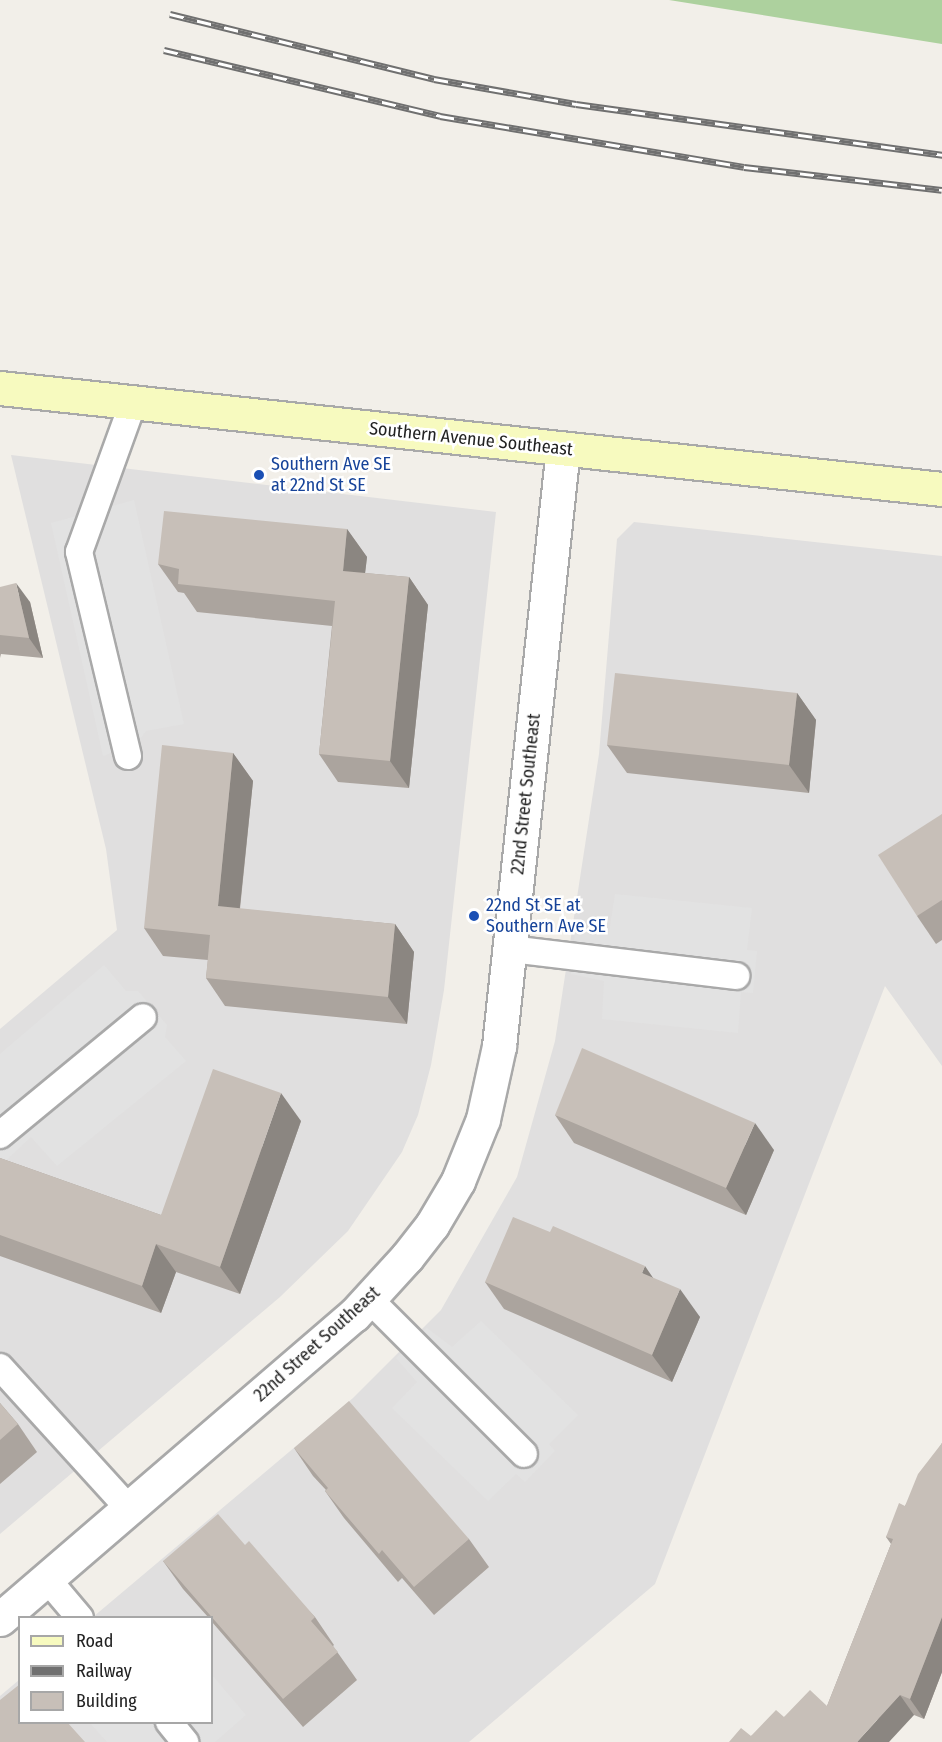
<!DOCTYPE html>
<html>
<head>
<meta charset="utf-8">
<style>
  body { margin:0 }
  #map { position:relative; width:942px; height:1742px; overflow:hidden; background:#f2efe9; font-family:"Fira Sans Condensed",sans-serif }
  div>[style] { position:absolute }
  .residential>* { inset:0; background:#e0dfdf }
  .forest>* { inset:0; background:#add19e }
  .parking>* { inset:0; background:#e2e2e2 }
  .roads { filter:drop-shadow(2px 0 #a9a9a9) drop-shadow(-2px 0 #a9a9a9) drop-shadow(0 2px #a9a9a9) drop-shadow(0 -2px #a9a9a9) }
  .lane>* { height:26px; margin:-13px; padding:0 13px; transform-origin:13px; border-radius:13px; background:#fff }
  .street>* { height:33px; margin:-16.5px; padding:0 16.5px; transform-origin:16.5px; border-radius:16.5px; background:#fff }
  .secondary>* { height:33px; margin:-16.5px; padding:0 16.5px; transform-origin:16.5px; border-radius:16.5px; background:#f7fabf }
  .rail>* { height:7px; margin-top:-3.5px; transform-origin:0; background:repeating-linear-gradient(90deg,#fff 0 14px,#707070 0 28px); box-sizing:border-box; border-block:2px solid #707070 }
  .wall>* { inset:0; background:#aba49e }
  .shaded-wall>* { inset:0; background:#8b8681 }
  .building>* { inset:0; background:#c7bfb8 }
  .dots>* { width:16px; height:16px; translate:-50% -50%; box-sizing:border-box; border:3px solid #fff; border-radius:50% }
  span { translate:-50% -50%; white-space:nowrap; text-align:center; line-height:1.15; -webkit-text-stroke:5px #fff; paint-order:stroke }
  .street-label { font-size:18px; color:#222 }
  .transit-label { font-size:18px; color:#164399 }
  .left { translate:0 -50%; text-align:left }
  .legend { position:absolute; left:18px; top:1616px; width:195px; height:108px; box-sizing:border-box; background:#fff; border:2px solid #a7a7a7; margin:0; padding:8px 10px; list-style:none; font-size:18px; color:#222 }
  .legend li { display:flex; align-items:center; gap:12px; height:30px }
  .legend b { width:30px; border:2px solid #a7a7a7 }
</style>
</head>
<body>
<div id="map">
  <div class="residential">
    <div style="clip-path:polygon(11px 455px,496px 512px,444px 990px,431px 1065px,418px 1115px,402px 1152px,348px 1231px,280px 1297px,0 1534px,0 1029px,117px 930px,106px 849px)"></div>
    <div style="clip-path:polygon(634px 522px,942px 556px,942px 1066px,885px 986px,655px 1584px,469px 1742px,0 1742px,0 1696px,19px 1680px,20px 1722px,212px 1722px,212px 1618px,93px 1617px,353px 1398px,441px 1310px,517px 1177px,555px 1041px,599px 754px,617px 539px)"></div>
  </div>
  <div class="forest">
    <div style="clip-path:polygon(669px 0,942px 0,942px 44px)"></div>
  </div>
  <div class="parking">
    <div style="clip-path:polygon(134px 500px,184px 724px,146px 731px,137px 743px,103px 756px,51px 523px)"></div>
    <div style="clip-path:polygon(615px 894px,752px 908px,747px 950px,757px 951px,753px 993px,741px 992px,738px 1033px,602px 1019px,604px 981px,571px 974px,575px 931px,609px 933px)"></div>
    <div style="clip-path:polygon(104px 965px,126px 991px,138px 991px,167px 1025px,165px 1037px,186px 1061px,57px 1166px,31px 1137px,0 1166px,0 1054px)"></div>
    <div style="clip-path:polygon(481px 1321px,578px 1415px,549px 1444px,555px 1451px,525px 1482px,516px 1474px,488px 1501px,392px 1408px,417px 1382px,396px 1358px,427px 1328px,452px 1347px)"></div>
    <div style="clip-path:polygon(212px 1675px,246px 1715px,215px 1742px,107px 1742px,90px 1723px,212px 1722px)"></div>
  </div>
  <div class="roads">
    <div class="lane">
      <div style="left:128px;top:756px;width:210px;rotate:-103.5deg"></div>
      <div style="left:79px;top:552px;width:158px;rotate:-70.1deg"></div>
      <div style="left:510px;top:949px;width:228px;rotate:6.8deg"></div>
      <div style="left:0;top:1135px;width:185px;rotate:-39.5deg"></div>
      <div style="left:369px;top:1299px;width:219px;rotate:45deg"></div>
      <div style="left:0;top:1367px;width:192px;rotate:47.7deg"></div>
      <div style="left:47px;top:1579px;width:51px;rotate:49.8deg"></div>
      <div style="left:169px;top:1722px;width:26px;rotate:51deg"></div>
    </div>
    <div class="street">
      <div style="left:0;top:1619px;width:467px;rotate:-40.7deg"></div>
      <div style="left:354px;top:1315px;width:79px;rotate:-47.6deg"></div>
      <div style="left:407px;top:1257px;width:41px;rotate:-52deg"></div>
      <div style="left:432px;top:1225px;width:51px;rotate:-59.4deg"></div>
      <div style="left:458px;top:1181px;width:67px;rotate:-68deg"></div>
      <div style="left:483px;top:1119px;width:75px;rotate:-77.6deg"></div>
      <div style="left:499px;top:1046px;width:601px;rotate:-83.89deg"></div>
    </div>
    <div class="secondary">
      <div style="left:0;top:388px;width:947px;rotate:6.12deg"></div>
    </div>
  </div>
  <div class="rail">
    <div style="left:170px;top:14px;width:272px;rotate:13.8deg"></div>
    <div style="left:434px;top:79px;width:144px;rotate:10deg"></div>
    <div style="left:576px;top:104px;width:370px;rotate:7.9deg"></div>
    <div style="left:164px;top:50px;width:284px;rotate:13.4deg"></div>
    <div style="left:440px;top:116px;width:308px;rotate:9.5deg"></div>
    <div style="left:744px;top:167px;width:199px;rotate:6.6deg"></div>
  </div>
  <div class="wall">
    <div style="clip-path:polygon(347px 529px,367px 557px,365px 573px,409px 577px,428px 605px,409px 788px,338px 782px,319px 754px,332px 626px,197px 612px,184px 593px,178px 592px,158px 564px)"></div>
    <div style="clip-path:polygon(0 587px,30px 602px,43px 658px,1px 654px,0 658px)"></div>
    <div style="clip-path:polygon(797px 693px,816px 720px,809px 793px,627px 773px,607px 745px)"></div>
    <div style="clip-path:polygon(233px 753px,253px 781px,240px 909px,395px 924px,414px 952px,407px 1024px,225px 1006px,206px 978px,208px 960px,163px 956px,144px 928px)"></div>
    <div style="clip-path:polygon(942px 814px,942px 940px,936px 944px,917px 916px)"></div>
    <div style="clip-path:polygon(555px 1115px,774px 1150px,746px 1215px,574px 1143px)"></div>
    <div style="clip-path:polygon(301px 1121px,240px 1294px,176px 1272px,161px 1313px,0 1256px,0 1158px,161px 1215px)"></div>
    <div style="clip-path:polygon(652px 1277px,700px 1317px,672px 1382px,504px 1309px,485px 1282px)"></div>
    <div style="clip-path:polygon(0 1403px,18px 1424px,37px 1452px,0 1484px)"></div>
    <div style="clip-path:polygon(942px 1443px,942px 1672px,924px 1719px,914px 1715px,751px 1736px,784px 1717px,827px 1706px,891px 1544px,886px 1537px,905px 1506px)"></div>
    <div style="clip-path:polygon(294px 1448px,469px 1539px,489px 1567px,434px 1615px,402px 1578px,398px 1582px,344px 1518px,325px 1491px,326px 1490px,313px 1476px)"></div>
    <div style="clip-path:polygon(245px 1545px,315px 1617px,334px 1645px,333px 1646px,357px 1680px,303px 1727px,212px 1622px,212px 1617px,208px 1617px,183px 1589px,163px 1561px)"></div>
  </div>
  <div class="shaded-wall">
    <div style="clip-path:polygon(347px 529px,367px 557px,362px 599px,343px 571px)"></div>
    <div style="clip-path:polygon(409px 577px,428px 605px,409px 788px,390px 761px)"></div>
    <div style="clip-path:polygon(16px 583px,30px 602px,43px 658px,29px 638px)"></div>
    <div style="clip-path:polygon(797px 693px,816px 720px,809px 793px,789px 765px)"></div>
    <div style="clip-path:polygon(233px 753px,253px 781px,237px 934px,218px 906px)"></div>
    <div style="clip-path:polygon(395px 924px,414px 952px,407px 1024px,388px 997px)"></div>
    <div style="clip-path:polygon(281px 1093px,301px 1121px,240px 1294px,220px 1267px)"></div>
    <div style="clip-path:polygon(755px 1123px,774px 1150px,746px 1215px,726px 1188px)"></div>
    <div style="clip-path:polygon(156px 1244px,176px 1272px,161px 1313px,142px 1286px)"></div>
    <div style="clip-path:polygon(645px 1266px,664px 1294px,642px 1273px)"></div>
    <div style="clip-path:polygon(680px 1289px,700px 1317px,672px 1382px,652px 1355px)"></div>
    <div style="clip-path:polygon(942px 1617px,942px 1672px,924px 1719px,910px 1699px)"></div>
    <div style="clip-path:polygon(900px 1695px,914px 1715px,889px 1742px,857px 1742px)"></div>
  </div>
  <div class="building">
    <div style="clip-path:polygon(164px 511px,347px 529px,343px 571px,409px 577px,390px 761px,319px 754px,335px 601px,178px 584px,179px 569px,158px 564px)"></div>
    <div style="clip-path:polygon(16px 583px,29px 638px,0 635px,0 587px)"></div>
    <div style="clip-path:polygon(615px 673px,797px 693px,789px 765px,607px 745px)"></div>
    <div style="clip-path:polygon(162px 745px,233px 753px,218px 906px,395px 924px,388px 997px,206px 978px,210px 935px,144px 928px)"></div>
    <div style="clip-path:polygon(942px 814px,942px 900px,917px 916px,878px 855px)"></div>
    <div style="clip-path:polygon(582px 1048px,755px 1123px,726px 1188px,555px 1115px)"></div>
    <div style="clip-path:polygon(213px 1069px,281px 1093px,220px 1267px,156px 1244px,142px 1286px,0 1235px,0 1158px,161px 1215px)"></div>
    <div style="clip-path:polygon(513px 1217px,550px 1232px,553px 1226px,645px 1266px,642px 1273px,680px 1289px,652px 1355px,485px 1282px)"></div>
    <div style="clip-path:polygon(349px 1401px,469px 1539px,414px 1587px,382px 1550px,379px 1554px,325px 1491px,328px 1488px,294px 1448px)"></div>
    <div style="clip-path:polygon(0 1403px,18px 1424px,0 1440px)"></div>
    <div style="clip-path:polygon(942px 1443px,942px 1617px,910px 1699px,900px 1695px,857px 1742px,729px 1742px,741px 1728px,751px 1736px,776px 1710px,784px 1717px,810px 1690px,827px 1706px,893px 1539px,886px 1537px,899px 1503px,905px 1506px,918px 1474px)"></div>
    <div style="clip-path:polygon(218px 1514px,245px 1545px,249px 1541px,315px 1617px,311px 1621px,338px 1652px,283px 1699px,163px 1561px)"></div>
    <div style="clip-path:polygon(20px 1684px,20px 1722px,67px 1722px,85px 1742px,0 1742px,0 1700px)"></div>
  </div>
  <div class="dots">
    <div style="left:259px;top:475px;background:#1a4fb4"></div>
    <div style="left:474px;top:916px;background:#1a4fb4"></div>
  </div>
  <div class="street-label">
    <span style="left:471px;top:439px;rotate:6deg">Southern Avenue Southeast</span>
    <span style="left:526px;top:794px;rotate:-84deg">22nd Street Southeast</span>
    <span style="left:317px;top:1344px;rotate:-42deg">22nd Street Southeast</span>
  </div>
  <div class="transit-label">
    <span class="left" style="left:271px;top:475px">Southern Ave SE<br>at 22nd St SE</span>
    <span class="left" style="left:486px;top:916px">22nd St SE at<br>Southern Ave SE</span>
  </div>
  <ul class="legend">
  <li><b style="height:8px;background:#f7fabf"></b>Road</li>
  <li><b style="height:8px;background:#707070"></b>Railway</li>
  <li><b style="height:16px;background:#c7bfb8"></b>Building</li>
  </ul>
</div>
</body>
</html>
